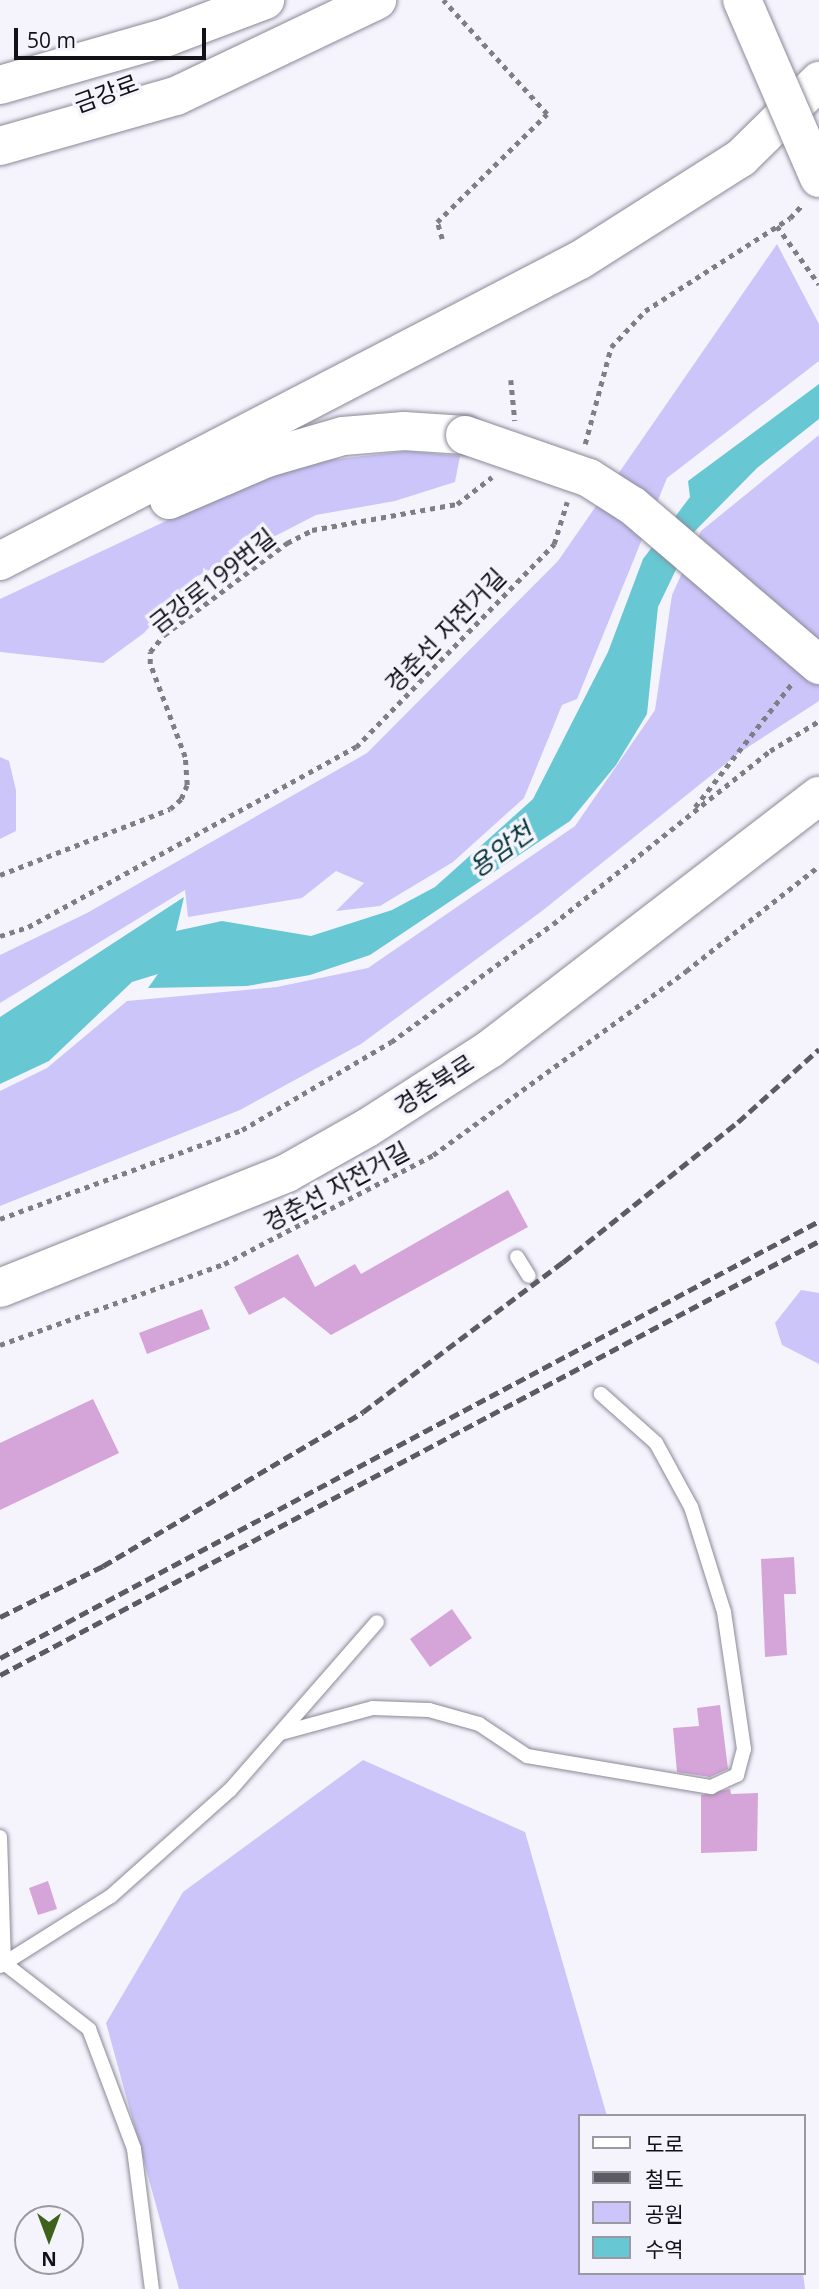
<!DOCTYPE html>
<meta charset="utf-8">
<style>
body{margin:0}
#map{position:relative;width:819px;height:2289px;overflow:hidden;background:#f5f4fd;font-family:"Open Sans","Noto Sans KR",sans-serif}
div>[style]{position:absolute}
.green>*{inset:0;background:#ccc5fa}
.water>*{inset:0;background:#67c7d2}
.building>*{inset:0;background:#d5a4d9}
.path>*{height:4.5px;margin-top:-2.25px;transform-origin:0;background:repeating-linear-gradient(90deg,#7e7e85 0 5px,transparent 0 10px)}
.roads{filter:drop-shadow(0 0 2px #8b8997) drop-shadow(0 0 2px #8b8997)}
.lane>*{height:14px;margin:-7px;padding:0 7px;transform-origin:7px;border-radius:7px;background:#fff}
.secondary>*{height:38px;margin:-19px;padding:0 19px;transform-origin:19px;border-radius:19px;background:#fff}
.highway>*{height:38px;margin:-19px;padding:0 19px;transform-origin:19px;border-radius:19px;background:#fff}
.rail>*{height:5px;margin-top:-2.5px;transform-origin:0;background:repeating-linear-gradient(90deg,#5c5b62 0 10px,transparent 0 15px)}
.bridges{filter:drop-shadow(0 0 2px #8b8997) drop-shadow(0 0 2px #8b8997)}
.highway-bridge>*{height:38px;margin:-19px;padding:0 19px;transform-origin:19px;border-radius:19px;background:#fff}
span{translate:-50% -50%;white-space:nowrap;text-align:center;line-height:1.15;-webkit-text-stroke:7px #f5f4fd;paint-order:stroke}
.street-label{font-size:24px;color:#111116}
.water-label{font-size:26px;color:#013237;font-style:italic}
.legend{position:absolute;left:578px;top:2114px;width:228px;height:161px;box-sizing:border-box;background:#f5f4fd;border:2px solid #9a99a1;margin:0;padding:9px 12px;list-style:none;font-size:21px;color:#111116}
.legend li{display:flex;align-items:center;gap:14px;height:35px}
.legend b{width:35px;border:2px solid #9a99a1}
.north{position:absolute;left:14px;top:2205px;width:70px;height:70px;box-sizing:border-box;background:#f5f4fd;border:2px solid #9a99a1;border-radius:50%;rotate:180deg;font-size:19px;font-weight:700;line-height:28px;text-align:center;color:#111116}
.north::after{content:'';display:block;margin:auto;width:24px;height:32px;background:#3e621b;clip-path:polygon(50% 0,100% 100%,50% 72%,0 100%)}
.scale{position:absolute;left:14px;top:28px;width:192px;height:32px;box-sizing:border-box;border:4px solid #111116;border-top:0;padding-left:9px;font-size:21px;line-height:24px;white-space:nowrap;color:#111116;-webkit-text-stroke:5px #f5f4fd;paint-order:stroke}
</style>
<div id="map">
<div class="green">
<i style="clip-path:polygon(777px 244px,819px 324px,819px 361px,667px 478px,577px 699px,562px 705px,524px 798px,453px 862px,380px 906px,336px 911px,364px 883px,336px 871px,302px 898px,188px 917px,185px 890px,0 1003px,0 955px,87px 913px,367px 753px,558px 561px)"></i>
<i style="clip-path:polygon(819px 435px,819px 701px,739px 753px,542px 911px,361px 1044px,240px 1110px,0 1206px,0 1091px,47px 1068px,127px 1001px,277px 987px,368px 968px,575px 826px,655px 710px,672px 595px,701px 531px)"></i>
<i style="clip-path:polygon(407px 451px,460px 456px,455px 482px,395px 501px,316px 515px,194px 578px,144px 633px,103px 663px,0 652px,0 599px,285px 465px)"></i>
<i style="clip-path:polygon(0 757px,9px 761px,16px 790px,16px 831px,0 839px)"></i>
<i style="clip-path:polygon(801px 1290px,819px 1293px,819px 1364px,782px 1345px,775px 1323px)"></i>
<i style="clip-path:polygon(363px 1760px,525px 1832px,607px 2116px,579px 2116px,579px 2273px,803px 2273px,805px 2289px,179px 2289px,106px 2023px,183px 1892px)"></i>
</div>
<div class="water">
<i style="clip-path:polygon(819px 384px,819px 419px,757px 468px,694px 532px,658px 607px,647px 714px,616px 765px,570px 821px,370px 955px,310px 975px,247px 986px,148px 988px,158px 974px,132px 982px,49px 1061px,0 1084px,0 1017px,184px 897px,176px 931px,222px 921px,311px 936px,392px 910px,435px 887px,533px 799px,608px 652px,643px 559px,690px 497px,688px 481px)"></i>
</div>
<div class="building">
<i style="clip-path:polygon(508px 1190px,528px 1227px,331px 1335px,284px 1297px,249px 1315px,234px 1287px,298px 1254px,315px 1287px,355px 1264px,361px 1274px)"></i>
<i style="clip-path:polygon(202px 1309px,210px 1329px,147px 1354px,139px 1333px)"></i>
<i style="clip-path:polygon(93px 1399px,119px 1453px,0 1510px,0 1443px)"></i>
<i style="clip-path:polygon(794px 1557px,796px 1594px,784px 1594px,787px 1655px,765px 1657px,761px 1559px)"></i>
<i style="clip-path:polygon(452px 1609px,472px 1638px,430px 1667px,410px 1639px)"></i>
<i style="clip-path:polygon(720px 1705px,728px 1769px,710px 1777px,677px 1772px,673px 1728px,699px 1726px,697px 1708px)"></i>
<i style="clip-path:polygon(730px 1789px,731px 1794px,758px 1793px,757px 1851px,701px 1853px,701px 1795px)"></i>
<i style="clip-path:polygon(48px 1881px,57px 1909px,38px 1915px,29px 1888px)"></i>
</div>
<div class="path">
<i style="left:777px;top:226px;width:72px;rotate:54.1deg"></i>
<i style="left:442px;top:239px;width:18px;rotate:-106deg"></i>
<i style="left:437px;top:222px;width:154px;rotate:-44.5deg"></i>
<i style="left:547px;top:114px;width:154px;rotate:-132.4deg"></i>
<i style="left:511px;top:380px;width:41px;rotate:84.4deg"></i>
<i style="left:585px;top:444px;width:100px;rotate:-75deg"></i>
<i style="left:611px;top:347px;width:50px;rotate:-46.6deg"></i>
<i style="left:645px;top:311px;width:172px;rotate:-32.7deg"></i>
<i style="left:790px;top:218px;width:19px;rotate:-47deg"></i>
<i style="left:695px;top:807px;width:159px;rotate:-51.9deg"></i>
<i style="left:0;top:875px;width:182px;rotate:-21.2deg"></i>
<i style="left:170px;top:809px;width:15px;rotate:-42deg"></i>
<i style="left:181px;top:799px;width:15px;rotate:-67deg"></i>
<i style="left:187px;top:785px;width:28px;rotate:-94deg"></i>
<i style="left:185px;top:757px;width:99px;rotate:-110.6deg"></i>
<i style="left:150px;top:664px;width:12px;rotate:-90deg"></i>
<i style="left:150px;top:652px;width:22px;rotate:-51deg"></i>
<i style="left:164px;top:635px;width:154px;rotate:-36.8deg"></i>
<i style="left:287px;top:543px;width:28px;rotate:-27deg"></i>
<i style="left:312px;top:530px;width:147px;rotate:-10.2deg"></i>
<i style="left:457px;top:504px;width:44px;rotate:-37.6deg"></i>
<i style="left:0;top:936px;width:29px;rotate:-18deg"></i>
<i style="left:28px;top:927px;width:374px;rotate:-28.8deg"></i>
<i style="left:356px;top:747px;width:284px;rotate:-45.7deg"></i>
<i style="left:554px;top:544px;width:44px;rotate:-72.8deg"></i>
<i style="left:0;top:1219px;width:258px;rotate:-20.2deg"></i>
<i style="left:242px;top:1130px;width:173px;rotate:-30.6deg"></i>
<i style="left:391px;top:1042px;width:200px;rotate:-36.1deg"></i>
<i style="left:553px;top:924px;width:278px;rotate:-38.6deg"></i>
<i style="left:770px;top:751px;width:57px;rotate:-31.5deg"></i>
<i style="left:0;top:1345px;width:238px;rotate:-19.9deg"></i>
<i style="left:224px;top:1264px;width:236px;rotate:-27.5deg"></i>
<i style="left:433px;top:1155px;width:313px;rotate:-36deg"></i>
<i style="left:686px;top:971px;width:169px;rotate:-38.3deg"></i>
</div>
<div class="roads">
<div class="lane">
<i style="left:517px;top:1257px;width:22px;rotate:58deg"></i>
<i style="left:281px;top:1733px;width:95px;rotate:-15.2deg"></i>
<i style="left:373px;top:1708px;width:56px;rotate:2deg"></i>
<i style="left:429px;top:1710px;width:52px;rotate:15.6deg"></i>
<i style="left:479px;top:1724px;width:58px;rotate:33.7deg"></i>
<i style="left:527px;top:1756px;width:187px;rotate:9.6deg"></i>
<i style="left:711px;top:1787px;width:29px;rotate:-25deg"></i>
<i style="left:737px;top:1775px;width:27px;rotate:-75deg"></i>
<i style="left:744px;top:1749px;width:138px;rotate:-98.3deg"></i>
<i style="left:724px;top:1612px;width:110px;rotate:-107.4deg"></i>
<i style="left:691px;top:1507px;width:73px;rotate:-118.7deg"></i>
<i style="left:656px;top:1443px;width:74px;rotate:-138.3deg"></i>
<i style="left:0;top:1837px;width:126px;rotate:88.2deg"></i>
<i style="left:4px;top:1963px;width:108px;rotate:37.8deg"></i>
<i style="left:89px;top:2029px;width:128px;rotate:69.4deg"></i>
<i style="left:134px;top:2149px;width:141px;rotate:82.7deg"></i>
<i style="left:0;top:1966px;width:131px;rotate:-32.2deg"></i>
<i style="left:111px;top:1896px;width:159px;rotate:-41.7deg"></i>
<i style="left:230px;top:1790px;width:223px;rotate:-48.8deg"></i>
</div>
<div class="secondary">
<i style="left:0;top:1288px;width:309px;rotate:-21.8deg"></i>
<i style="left:287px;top:1173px;width:92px;rotate:-29.4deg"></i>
<i style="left:367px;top:1128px;width:146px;rotate:-32.7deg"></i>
<i style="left:490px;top:1049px;width:415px;rotate:-37.6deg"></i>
</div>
<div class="highway">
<i style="left:0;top:85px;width:174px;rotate:-16deg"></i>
<i style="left:167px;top:37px;width:105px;rotate:-20.7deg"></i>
<i style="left:0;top:146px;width:183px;rotate:-15.9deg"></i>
<i style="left:176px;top:96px;width:223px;rotate:-25.5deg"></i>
<i style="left:169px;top:500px;width:107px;rotate:-23.2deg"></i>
<i style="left:267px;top:458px;width:79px;rotate:-16.1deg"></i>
<i style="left:343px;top:436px;width:61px;rotate:-4.7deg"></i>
<i style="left:404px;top:431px;width:61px;rotate:3.8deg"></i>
<i style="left:0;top:561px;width:653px;rotate:-27.43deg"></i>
<i style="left:580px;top:260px;width:191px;rotate:-32.4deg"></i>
<i style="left:741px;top:158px;width:110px;rotate:-44.6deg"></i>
</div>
</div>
<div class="rail">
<i style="left:0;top:1617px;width:115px;rotate:-26.3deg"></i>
<i style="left:103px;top:1566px;width:302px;rotate:-30.6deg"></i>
<i style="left:363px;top:1412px;width:250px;rotate:-36.9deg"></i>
<i style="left:563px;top:1262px;width:224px;rotate:-38.7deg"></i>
<i style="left:738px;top:1122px;width:109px;rotate:-42deg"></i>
<i style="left:0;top:1658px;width:928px;rotate:-28.08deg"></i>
<i style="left:0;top:1675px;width:927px;rotate:-27.92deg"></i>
</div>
<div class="bridges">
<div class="highway-bridge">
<i style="left:742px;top:0;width:194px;rotate:66.6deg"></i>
<i style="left:465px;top:435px;width:131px;rotate:19.1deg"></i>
<i style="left:589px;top:478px;width:52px;rotate:32.5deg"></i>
<i style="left:633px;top:506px;width:245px;rotate:40.5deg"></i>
</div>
</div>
<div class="street-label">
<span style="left:106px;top:93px;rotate:-20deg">금강로</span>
<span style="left:212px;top:580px;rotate:-38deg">금강로199번길</span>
<span style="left:445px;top:630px;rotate:-46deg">경춘선 자전거길</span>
<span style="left:434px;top:1084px;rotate:-33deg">경춘북로</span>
<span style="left:336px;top:1186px;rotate:-28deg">경춘선 자전거길</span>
</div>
<div class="water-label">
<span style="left:501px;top:850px;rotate:-36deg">용암천</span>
</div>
<ul class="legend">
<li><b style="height:9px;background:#fff"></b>도로</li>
<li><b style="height:9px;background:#5c5b62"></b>철도</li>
<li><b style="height:19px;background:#ccc5fa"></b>공원</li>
<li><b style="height:19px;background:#67c7d2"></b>수역</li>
</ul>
<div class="north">N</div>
<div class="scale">50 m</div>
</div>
